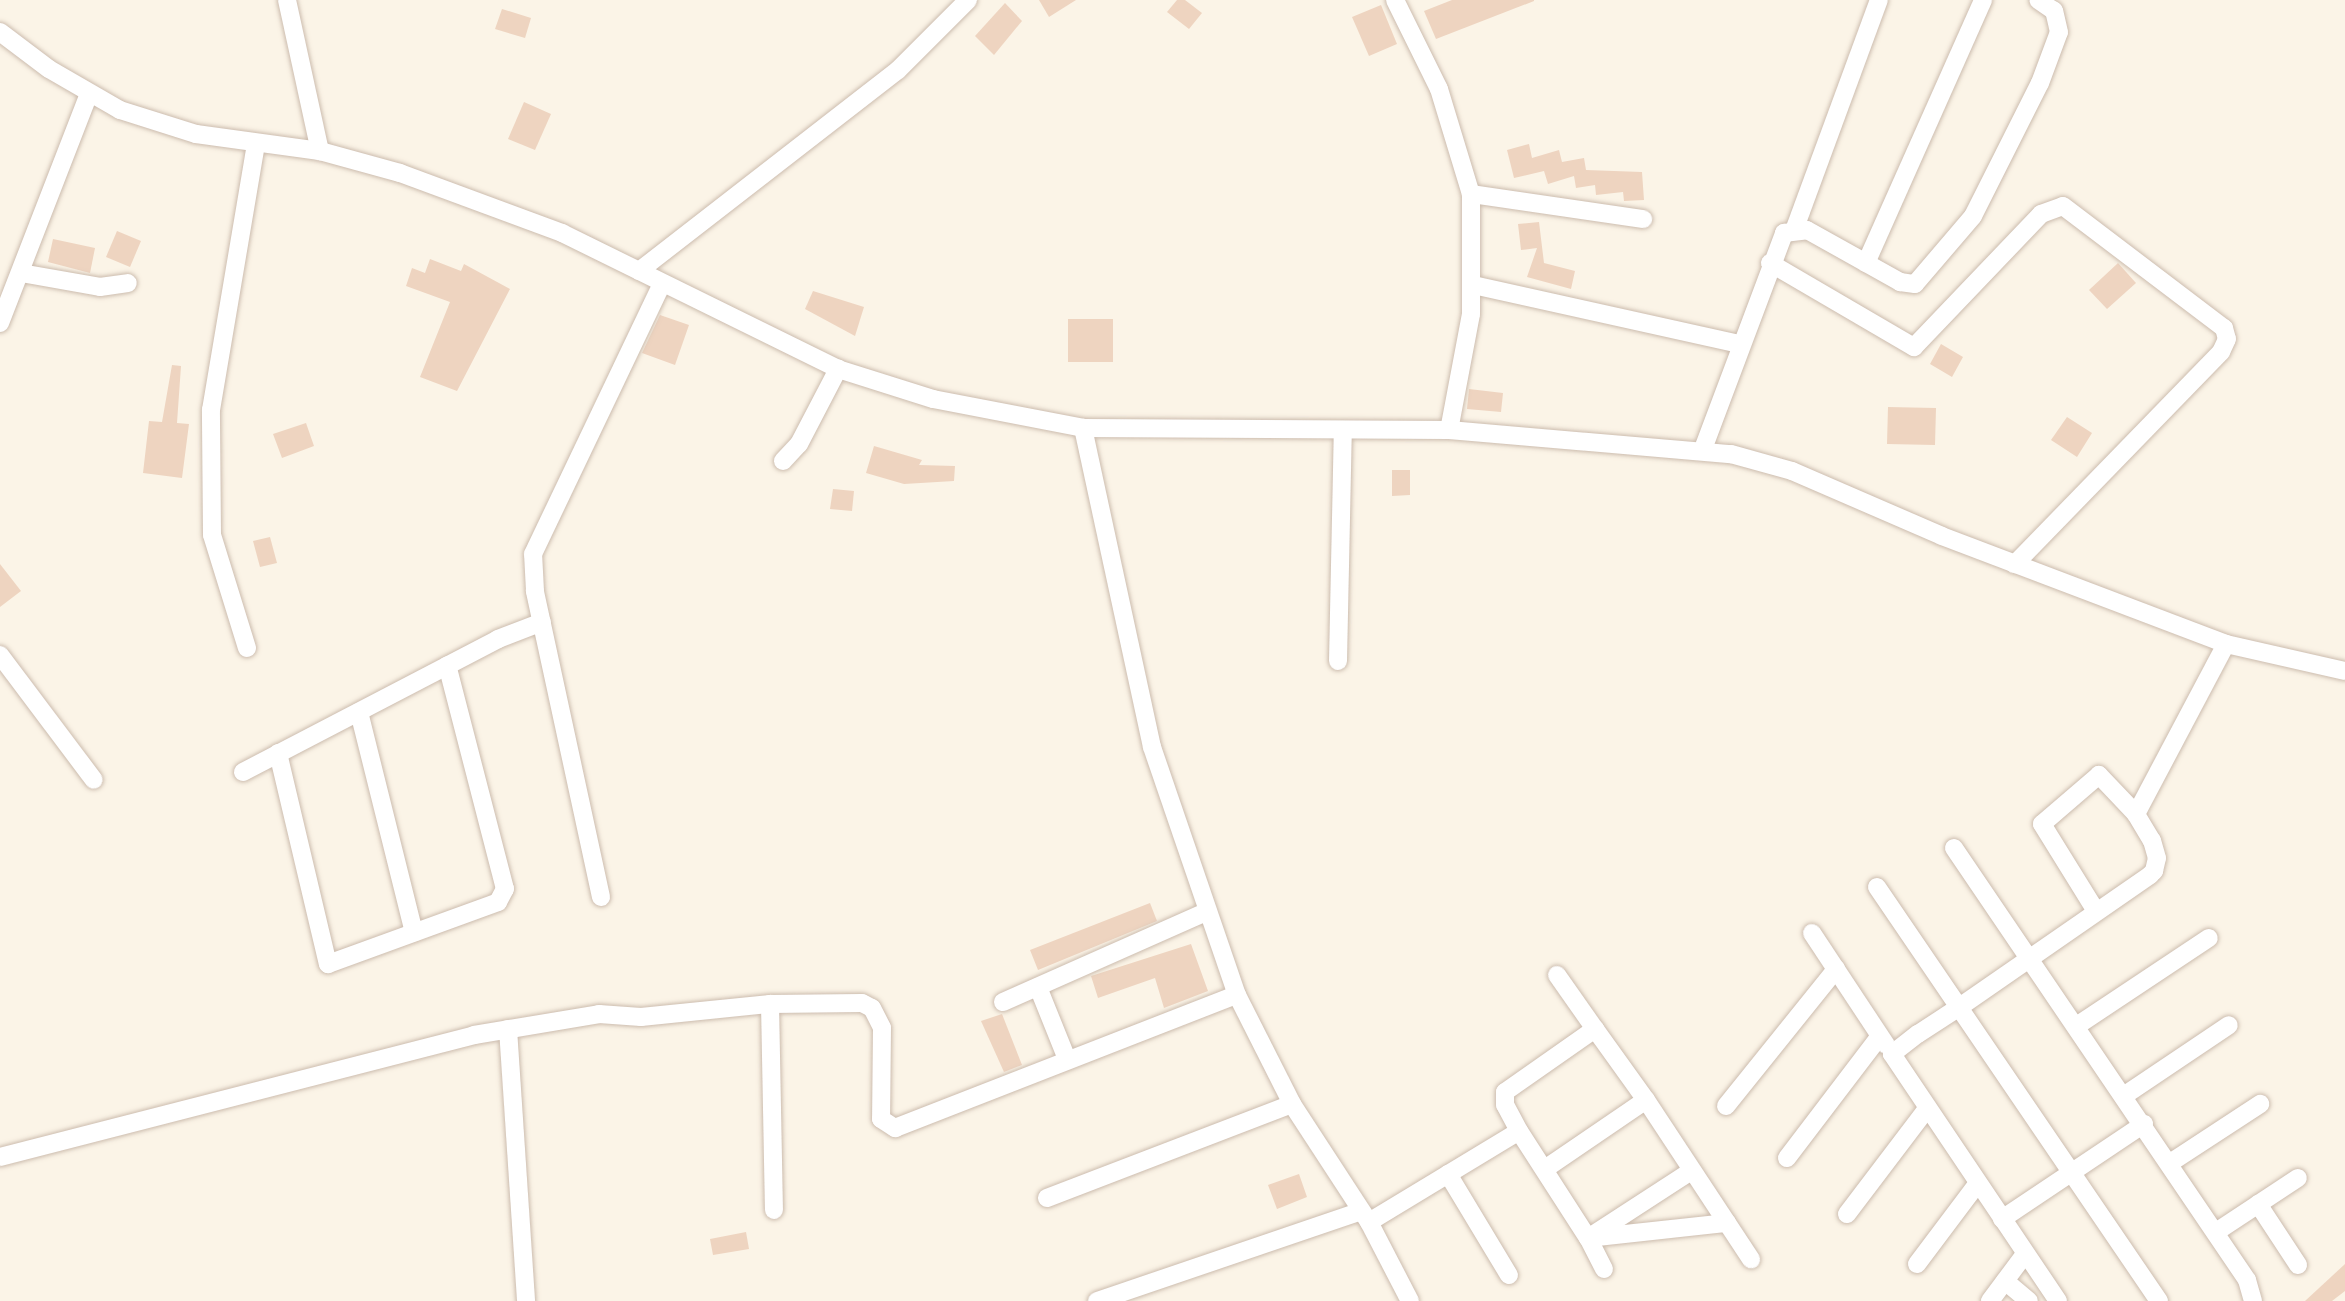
<!DOCTYPE html>
<style>
body{margin:0}
#map{position:relative;width:2345px;height:1301px;overflow:hidden;background:#fbf4e7;font-family:Ubuntu,sans-serif}
div>[style]{position:absolute}
.building>*{inset:0;background:#eed4c0}
.roads{filter:drop-shadow(0 0 2px #ccbcae) drop-shadow(0 0 2px #ccbcae)}
.minor>*{height:18px;margin:-9px;padding:0 9px;transform-origin:9px;border-radius:9px;background:#fff}
span{translate:-50% -50%;white-space:nowrap;text-align:center;line-height:1.15;-webkit-text-stroke:7px #fef8ed;paint-order:stroke}
</style>
<div id="map">
<div class="building">
<i style="clip-path:polygon(1039px 0,1076px 0,1049px 17px)"></i>
<i style="clip-path:polygon(1177px 0,1185px 0,1202px 13px,1189px 29px,1167px 12px)"></i>
<i style="clip-path:polygon(1452px 0,1534px 0,1534px 1px,1436px 39px,1424px 11px)"></i>
<i style="clip-path:polygon(1005px 3px,1022px 21px,994px 55px,975px 36px)"></i>
<i style="clip-path:polygon(1381px 5px,1397px 44px,1369px 56px,1352px 17px)"></i>
<i style="clip-path:polygon(502px 9px,531px 18px,525px 38px,495px 29px)"></i>
<i style="clip-path:polygon(524px 102px,551px 114px,535px 150px,508px 139px)"></i>
<i style="clip-path:polygon(1529px 144px,1532px 158px,1559px 150px,1562px 162px,1584px 158px,1586px 170px,1642px 172px,1644px 200px,1624px 201px,1623px 192px,1596px 195px,1595px 185px,1576px 188px,1574px 176px,1548px 184px,1544px 171px,1514px 178px,1507px 150px)"></i>
<i style="clip-path:polygon(1539px 222px,1544px 263px,1575px 271px,1571px 289px,1527px 277px,1537px 248px,1521px 250px,1518px 224px)"></i>
<i style="clip-path:polygon(117px 231px,141px 241px,130px 267px,106px 257px)"></i>
<i style="clip-path:polygon(53px 239px,95px 248px,90px 273px,48px 262px)"></i>
<i style="clip-path:polygon(430px 259px,461px 271px,464px 264px,510px 289px,457px 391px,420px 377px,450px 302px,406px 286px,412px 268px,425px 273px)"></i>
<i style="clip-path:polygon(2118px 263px,2136px 283px,2107px 309px,2089px 290px)"></i>
<i style="clip-path:polygon(813px 291px,864px 307px,855px 336px,805px 309px)"></i>
<i style="clip-path:polygon(660px 315px,689px 325px,675px 365px,642px 353px)"></i>
<i style="clip-path:polygon(1068px 319px,1113px 319px,1113px 362px,1068px 362px)"></i>
<i style="clip-path:polygon(1941px 344px,1963px 357px,1952px 377px,1930px 364px)"></i>
<i style="clip-path:polygon(172px 365px,181px 366px,177px 423px,189px 424px,182px 478px,143px 473px,149px 421px,162px 422px)"></i>
<i style="clip-path:polygon(1469px 389px,1503px 393px,1501px 412px,1467px 409px)"></i>
<i style="clip-path:polygon(1888px 407px,1936px 408px,1935px 445px,1887px 444px)"></i>
<i style="clip-path:polygon(2067px 417px,2092px 433px,2077px 457px,2051px 440px)"></i>
<i style="clip-path:polygon(306px 423px,314px 446px,282px 458px,273px 434px)"></i>
<i style="clip-path:polygon(874px 446px,922px 460px,919px 465px,955px 466px,954px 481px,904px 484px,866px 473px)"></i>
<i style="clip-path:polygon(1392px 470px,1410px 470px,1410px 495px,1392px 496px)"></i>
<i style="clip-path:polygon(833px 489px,854px 491px,852px 511px,830px 509px)"></i>
<i style="clip-path:polygon(270px 537px,277px 563px,260px 567px,253px 541px)"></i>
<i style="clip-path:polygon(0 564px,21px 591px,0 607px)"></i>
<i style="clip-path:polygon(1150px 903px,1157px 921px,1038px 970px,1030px 950px)"></i>
<i style="clip-path:polygon(1191px 944px,1208px 991px,1164px 1008px,1155px 978px,1098px 998px,1091px 976px)"></i>
<i style="clip-path:polygon(1002px 1014px,1022px 1065px,1004px 1072px,981px 1021px)"></i>
<i style="clip-path:polygon(1299px 1174px,1307px 1197px,1277px 1209px,1268px 1185px)"></i>
<i style="clip-path:polygon(746px 1232px,749px 1249px,713px 1255px,710px 1239px)"></i>
<i style="clip-path:polygon(2345px 1264px,2345px 1291px,2332px 1301px,2305px 1301px)"></i>
</div>
<div class="roads">
<div class="minor">
<i style="left:287px;top:0;width:155px;rotate:77.7deg"></i>
<i style="left:1395px;top:0;width:99px;rotate:63.7deg"></i>
<i style="left:1439px;top:89px;width:110px;rotate:73.1deg"></i>
<i style="left:1471px;top:194px;width:120px;rotate:90deg"></i>
<i style="left:1471px;top:314px;width:118px;rotate:100.7deg"></i>
<i style="left:0;top:32px;width:61px;rotate:37.1deg"></i>
<i style="left:49px;top:69px;width:82px;rotate:30deg"></i>
<i style="left:120px;top:110px;width:80px;rotate:17.5deg"></i>
<i style="left:196px;top:134px;width:125px;rotate:7.8deg"></i>
<i style="left:320px;top:151px;width:83px;rotate:15.4deg"></i>
<i style="left:400px;top:173px;width:173px;rotate:20.3deg"></i>
<i style="left:562px;top:233px;width:308px;rotate:26.2deg"></i>
<i style="left:838px;top:369px;width:100px;rotate:17.5deg"></i>
<i style="left:933px;top:399px;width:153px;rotate:10.9deg"></i>
<i style="left:1083px;top:428px;width:366px;rotate:0.3deg"></i>
<i style="left:1449px;top:430px;width:283px;rotate:4.9deg"></i>
<i style="left:1731px;top:454px;width:63px;rotate:15.6deg"></i>
<i style="left:1792px;top:471px;width:163px;rotate:23.4deg"></i>
<i style="left:1942px;top:536px;width:304px;rotate:20.8deg"></i>
<i style="left:2226px;top:644px;width:122px;rotate:12.8deg"></i>
<i style="left:1471px;top:194px;width:174px;rotate:8.3deg"></i>
<i style="left:1795px;top:228px;width:243px;rotate:-69.8deg"></i>
<i style="left:1770px;top:263px;width:167px;rotate:30.3deg"></i>
<i style="left:1914px;top:347px;width:184px;rotate:-46.3deg"></i>
<i style="left:2041px;top:214px;width:23px;rotate:-20deg"></i>
<i style="left:2063px;top:206px;width:202px;rotate:37.2deg"></i>
<i style="left:2224px;top:328px;width:11px;rotate:75deg"></i>
<i style="left:2227px;top:339px;width:14px;rotate:115deg"></i>
<i style="left:2221px;top:352px;width:296px;rotate:134.2deg"></i>
<i style="left:1866px;top:263px;width:288px;rotate:-66deg"></i>
<i style="left:639px;top:271px;width:328px;rotate:-37.8deg"></i>
<i style="left:898px;top:70px;width:99px;rotate:-45deg"></i>
<i style="left:21px;top:273px;width:80px;rotate:10deg"></i>
<i style="left:100px;top:287px;width:28px;rotate:-8deg"></i>
<i style="left:1473px;top:285px;width:273px;rotate:12.5deg"></i>
<i style="left:0;top:323px;width:246px;rotate:-68.8deg"></i>
<i style="left:1083px;top:428px;width:326px;rotate:77.8deg"></i>
<i style="left:1152px;top:747px;width:262px;rotate:71.1deg"></i>
<i style="left:1237px;top:995px;width:122px;rotate:63.2deg"></i>
<i style="left:1292px;top:1104px;width:141px;rotate:56.9deg"></i>
<i style="left:1369px;top:1222px;width:89px;rotate:62.6deg"></i>
<i style="left:1703px;top:449px;width:231px;rotate:-69.4deg"></i>
<i style="left:1784px;top:233px;width:23px;rotate:-7deg"></i>
<i style="left:1807px;top:230px;width:107px;rotate:29.2deg"></i>
<i style="left:1900px;top:282px;width:15px;rotate:8deg"></i>
<i style="left:1915px;top:284px;width:89px;rotate:-49.5deg"></i>
<i style="left:1973px;top:216px;width:149px;rotate:-63.3deg"></i>
<i style="left:2040px;top:83px;width:54px;rotate:-69.6deg"></i>
<i style="left:2059px;top:32px;width:22px;rotate:-103deg"></i>
<i style="left:2054px;top:11px;width:19px;rotate:-145deg"></i>
<i style="left:783px;top:461px;width:23px;rotate:-47deg"></i>
<i style="left:799px;top:444px;width:85px;rotate:-62.5deg"></i>
<i style="left:247px;top:648px;width:118px;rotate:-107.2deg"></i>
<i style="left:212px;top:535px;width:125px;rotate:-90.5deg"></i>
<i style="left:211px;top:410px;width:269px;rotate:-80.4deg"></i>
<i style="left:0;top:655px;width:156px;rotate:53.1deg"></i>
<i style="left:1338px;top:661px;width:231px;rotate:-88.8deg"></i>
<i style="left:359px;top:712px;width:227px;rotate:76deg"></i>
<i style="left:278px;top:753px;width:217px;rotate:76.7deg"></i>
<i style="left:328px;top:964px;width:181px;rotate:-20deg"></i>
<i style="left:498px;top:902px;width:15px;rotate:-62deg"></i>
<i style="left:505px;top:889px;width:231px;rotate:-104.5deg"></i>
<i style="left:243px;top:772px;width:288px;rotate:-27.5deg"></i>
<i style="left:498px;top:639px;width:47px;rotate:-21.1deg"></i>
<i style="left:2136px;top:814px;width:192px;rotate:-62.1deg"></i>
<i style="left:1954px;top:848px;width:522px;rotate:55.85deg"></i>
<i style="left:2247px;top:1280px;width:22px;rotate:74deg"></i>
<i style="left:1877px;top:887px;width:501px;rotate:55.74deg"></i>
<i style="left:601px;top:897px;width:313px;rotate:-102.2deg"></i>
<i style="left:535px;top:591px;width:37px;rotate:-93deg"></i>
<i style="left:533px;top:554px;width:297px;rotate:-64.5deg"></i>
<i style="left:1812px;top:933px;width:134px;rotate:56.5deg"></i>
<i style="left:1557px;top:975px;width:66px;rotate:54.9deg"></i>
<i style="left:1038px;top:987px;width:78px;rotate:68.1deg"></i>
<i style="left:1003px;top:1002px;width:222px;rotate:-23.9deg"></i>
<i style="left:770px;top:1004px;width:206px;rotate:88.9deg"></i>
<i style="left:2078px;top:1025px;width:157px;rotate:-33.6deg"></i>
<i style="left:508px;top:1029px;width:273px;rotate:86.2deg"></i>
<i style="left:2125px;top:1095px;width:125px;rotate:-33.9deg"></i>
<i style="left:1646px;top:1100px;width:191px;rotate:56.6deg"></i>
<i style="left:1726px;top:1106px;width:176px;rotate:-51.2deg"></i>
<i style="left:1519px;top:1131px;width:30px;rotate:-118deg"></i>
<i style="left:1505px;top:1105px;width:13px;rotate:-90deg"></i>
<i style="left:1505px;top:1092px;width:110px;rotate:-35deg"></i>
<i style="left:1595px;top:1029px;width:87px;rotate:54.3deg"></i>
<i style="left:1646px;top:1100px;width:122px;rotate:145.7deg"></i>
<i style="left:0;top:1157px;width:489px;rotate:-14.4deg"></i>
<i style="left:474px;top:1035px;width:127px;rotate:-9.5deg"></i>
<i style="left:599px;top:1014px;width:42px;rotate:4.1deg"></i>
<i style="left:641px;top:1017px;width:130px;rotate:-5.8deg"></i>
<i style="left:770px;top:1004px;width:92px;rotate:-0.6deg"></i>
<i style="left:862px;top:1003px;width:11px;rotate:27deg"></i>
<i style="left:872px;top:1008px;width:22px;rotate:63deg"></i>
<i style="left:882px;top:1028px;width:91px;rotate:90.6deg"></i>
<i style="left:881px;top:1119px;width:17px;rotate:33deg"></i>
<i style="left:895px;top:1128px;width:367px;rotate:-21.3deg"></i>
<i style="left:1787px;top:1158px;width:153px;rotate:-52.7deg"></i>
<i style="left:2170px;top:1163px;width:108px;rotate:-33.2deg"></i>
<i style="left:1448px;top:1174px;width:118px;rotate:58.9deg"></i>
<i style="left:1047px;top:1198px;width:262px;rotate:-21deg"></i>
<i style="left:2258px;top:1204px;width:73px;rotate:56.7deg"></i>
<i style="left:1847px;top:1214px;width:131px;rotate:-52.8deg"></i>
<i style="left:2002px;top:1219px;width:171px;rotate:-33.8deg"></i>
<i style="left:1369px;top:1222px;width:175px;rotate:-31.2deg"></i>
<i style="left:1519px;top:1131px;width:127px;rotate:57.2deg"></i>
<i style="left:1588px;top:1238px;width:140px;rotate:-6.2deg"></i>
<i style="left:2216px;top:1232px;width:98px;rotate:-33.4deg"></i>
<i style="left:1917px;top:1264px;width:100px;rotate:-53.1deg"></i>
<i style="left:1604px;top:1269px;width:35px;rotate:-117deg"></i>
<i style="left:1588px;top:1238px;width:123px;rotate:-33deg"></i>
<i style="left:2005px;top:1281px;width:31px;rotate:40deg"></i>
<i style="left:1097px;top:1301px;width:279px;rotate:-18.8deg"></i>
<i style="left:1990px;top:1301px;width:59px;rotate:-53.3deg"></i>
<i style="left:2058px;top:1301px;width:298px;rotate:-123.9deg"></i>
<i style="left:1892px;top:1054px;width:33px;rotate:-38deg"></i>
<i style="left:1918px;top:1034px;width:51px;rotate:-33.1deg"></i>
<i style="left:1961px;top:1006px;width:230px;rotate:-34.7deg"></i>
<i style="left:2150px;top:875px;width:6px;rotate:-45deg"></i>
<i style="left:2154px;top:871px;width:13px;rotate:-77deg"></i>
<i style="left:2157px;top:858px;width:18px;rotate:-106deg"></i>
<i style="left:2152px;top:841px;width:31px;rotate:-121deg"></i>
<i style="left:2136px;top:814px;width:54px;rotate:-133.5deg"></i>
<i style="left:2099px;top:775px;width:75px;rotate:139.3deg"></i>
<i style="left:2042px;top:824px;width:102px;rotate:58.2deg"></i>
</div>
</div>
</div>
